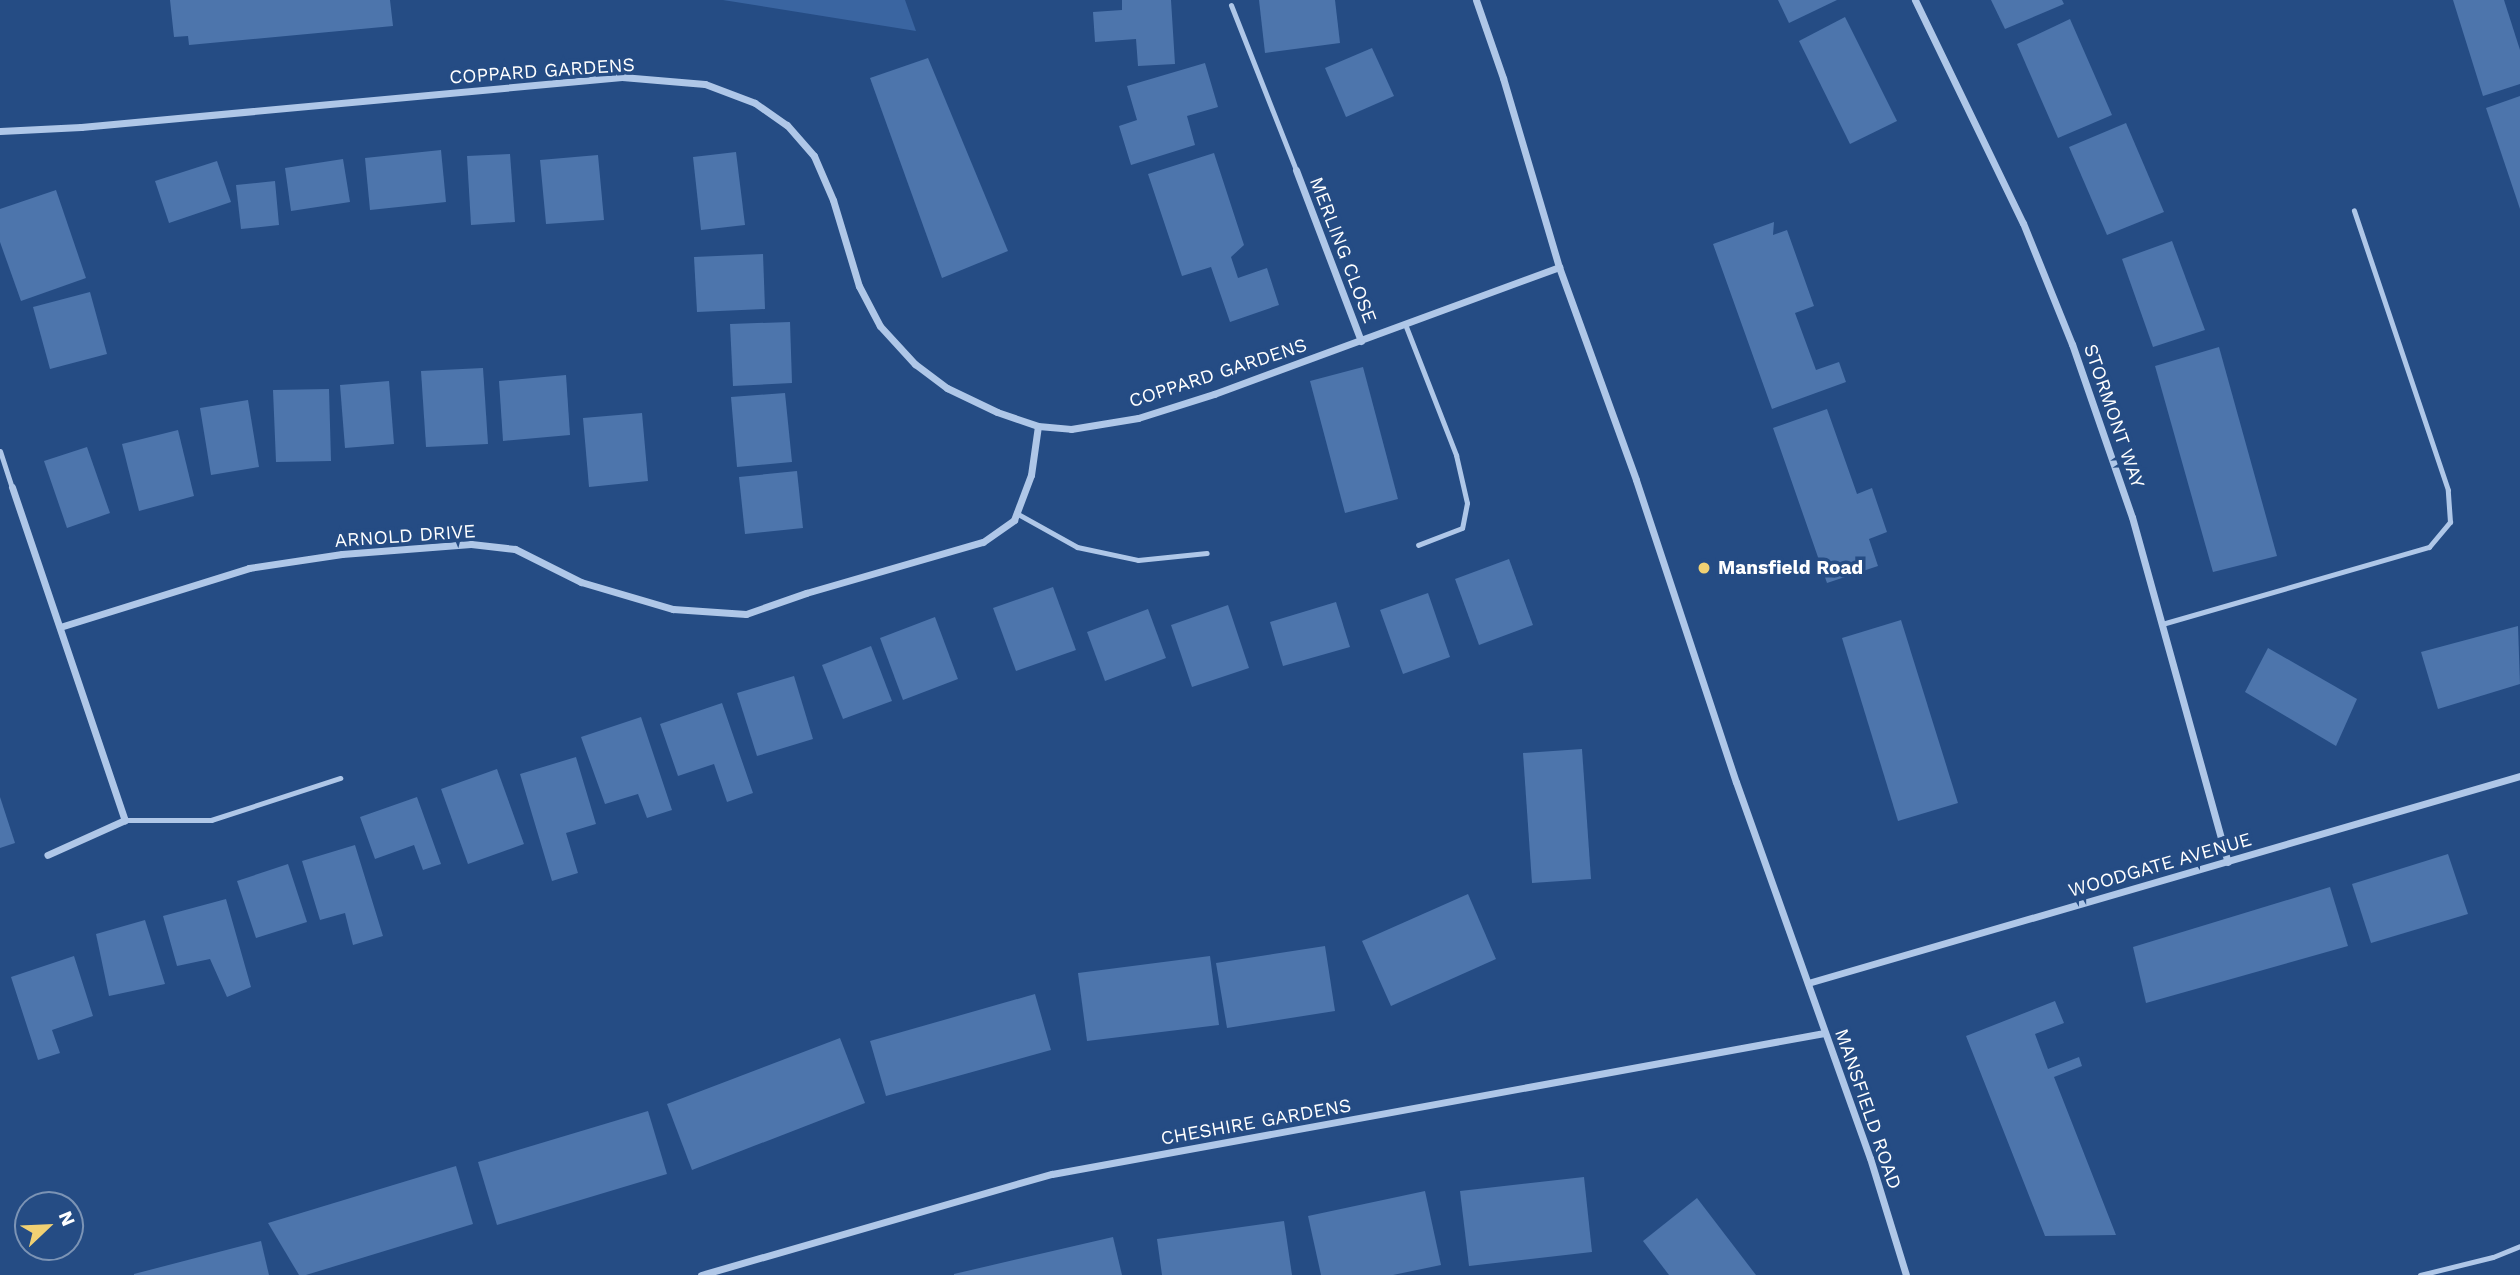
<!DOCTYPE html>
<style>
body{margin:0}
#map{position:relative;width:2520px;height:1275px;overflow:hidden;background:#254c84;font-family:"Work Sans",sans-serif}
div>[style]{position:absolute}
.green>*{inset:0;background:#3a65a1}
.building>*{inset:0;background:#4d75ac}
.service>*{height:5px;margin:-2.5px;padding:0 2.5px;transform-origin:2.5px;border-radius:2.5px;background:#afc7e8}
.minor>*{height:7px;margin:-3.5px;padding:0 3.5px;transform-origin:3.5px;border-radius:3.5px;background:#afc7e8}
.dots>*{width:19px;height:19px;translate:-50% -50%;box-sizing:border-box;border:4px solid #254c84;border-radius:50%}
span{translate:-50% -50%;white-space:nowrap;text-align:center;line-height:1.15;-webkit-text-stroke:7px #254c84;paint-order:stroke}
.street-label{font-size:19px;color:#fff}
.poi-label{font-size:19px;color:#fff;font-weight:700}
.left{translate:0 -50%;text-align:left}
.north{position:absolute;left:14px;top:1191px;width:70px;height:70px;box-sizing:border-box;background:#254c84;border:2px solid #7c94b5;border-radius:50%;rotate:67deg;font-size:19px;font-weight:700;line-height:28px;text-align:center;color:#fff}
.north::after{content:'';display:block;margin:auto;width:24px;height:32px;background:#f1d173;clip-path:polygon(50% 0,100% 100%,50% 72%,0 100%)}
</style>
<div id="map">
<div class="green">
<i style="clip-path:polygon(723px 0,905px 0,916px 31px)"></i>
</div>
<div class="building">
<i style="clip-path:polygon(170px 0,390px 0,393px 26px,189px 45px,188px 36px,174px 37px)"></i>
<i style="clip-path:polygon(1122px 0,1171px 0,1175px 64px,1138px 66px,1136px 39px,1095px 42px,1093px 12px,1122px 10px)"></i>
<i style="clip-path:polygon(1259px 0,1335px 0,1340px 43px,1265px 53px)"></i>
<i style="clip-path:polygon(1778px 0,1837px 0,1789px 23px)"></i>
<i style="clip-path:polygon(1991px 0,2062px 0,2064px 4px,2005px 29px)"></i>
<i style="clip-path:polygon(2453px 0,2504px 0,2520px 50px,2520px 84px,2483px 96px)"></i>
<i style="clip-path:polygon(1845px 17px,1897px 121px,1850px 144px,1799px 41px)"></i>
<i style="clip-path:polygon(2070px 19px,2112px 115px,2058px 138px,2017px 44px)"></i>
<i style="clip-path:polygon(1372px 48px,1394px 96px,1346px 117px,1325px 68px)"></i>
<i style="clip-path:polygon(928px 58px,1008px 251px,942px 278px,870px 78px)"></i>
<i style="clip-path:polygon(1205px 63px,1218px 107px,1187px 116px,1195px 145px,1131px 165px,1119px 126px,1137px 120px,1127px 86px)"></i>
<i style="clip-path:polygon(2520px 96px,2520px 209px,2486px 108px)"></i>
<i style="clip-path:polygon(2126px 123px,2164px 212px,2107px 235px,2069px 147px)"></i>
<i style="clip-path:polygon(441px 150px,446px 202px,370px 210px,365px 158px)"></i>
<i style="clip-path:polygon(736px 152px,745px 225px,701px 230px,693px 157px)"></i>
<i style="clip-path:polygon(1214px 153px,1244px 245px,1231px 257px,1238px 278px,1267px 268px,1279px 305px,1230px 322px,1211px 267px,1182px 276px,1148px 174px)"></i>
<i style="clip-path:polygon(510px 154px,515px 222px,471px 225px,467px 156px)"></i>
<i style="clip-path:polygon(598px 155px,604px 220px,546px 224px,540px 160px)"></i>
<i style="clip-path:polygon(343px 159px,350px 202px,291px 211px,285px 168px)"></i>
<i style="clip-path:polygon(217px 161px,231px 202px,169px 223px,155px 181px)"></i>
<i style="clip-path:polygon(275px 181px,279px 225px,241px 229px,236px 185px)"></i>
<i style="clip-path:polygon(56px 190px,86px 278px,21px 301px,0 242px,0 209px)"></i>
<i style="clip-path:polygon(1774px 222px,1773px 235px,1787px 230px,1814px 306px,1795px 313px,1816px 370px,1839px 362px,1846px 382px,1772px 409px,1713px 244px)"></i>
<i style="clip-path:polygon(2172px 241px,2205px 330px,2153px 347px,2122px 259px)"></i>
<i style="clip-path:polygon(763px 254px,765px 309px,697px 312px,694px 257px)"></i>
<i style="clip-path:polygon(90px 292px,107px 354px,50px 369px,33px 307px)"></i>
<i style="clip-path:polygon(790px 322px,792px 383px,733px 386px,730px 324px)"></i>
<i style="clip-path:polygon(2219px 347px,2277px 556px,2213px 572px,2155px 366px)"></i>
<i style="clip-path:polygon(1363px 367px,1398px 499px,1345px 513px,1310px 381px)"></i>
<i style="clip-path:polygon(483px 368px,488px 444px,426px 447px,421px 371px)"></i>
<i style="clip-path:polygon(566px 375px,570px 435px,503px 441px,499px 381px)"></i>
<i style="clip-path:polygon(389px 381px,394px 444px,345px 448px,340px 385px)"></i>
<i style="clip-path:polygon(329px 389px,331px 461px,276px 462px,273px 390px)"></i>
<i style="clip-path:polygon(785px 393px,792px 462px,737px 467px,731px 397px)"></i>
<i style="clip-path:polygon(248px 400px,259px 467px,211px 475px,200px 408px)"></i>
<i style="clip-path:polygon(1827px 409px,1857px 494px,1872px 488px,1887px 532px,1869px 539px,1878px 566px,1827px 583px,1773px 428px)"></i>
<i style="clip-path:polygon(642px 413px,648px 481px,589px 487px,583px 418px)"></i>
<i style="clip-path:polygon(178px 430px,194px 496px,139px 511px,122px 444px)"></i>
<i style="clip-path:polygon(87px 447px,110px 513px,67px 528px,44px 461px)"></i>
<i style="clip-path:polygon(797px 471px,803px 528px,745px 534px,739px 477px)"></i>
<i style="clip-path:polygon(1509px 559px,1533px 625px,1479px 645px,1455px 579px)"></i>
<i style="clip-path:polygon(1053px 587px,1076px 650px,1016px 671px,993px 608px)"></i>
<i style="clip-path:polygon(1428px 593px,1450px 657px,1403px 674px,1380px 610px)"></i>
<i style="clip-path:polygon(1336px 602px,1350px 647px,1283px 666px,1270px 622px)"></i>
<i style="clip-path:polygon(1228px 605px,1249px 668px,1192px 687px,1171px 625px)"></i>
<i style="clip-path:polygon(1148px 609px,1166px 658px,1105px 681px,1087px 632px)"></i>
<i style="clip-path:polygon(935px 617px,958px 679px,903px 700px,880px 638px)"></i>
<i style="clip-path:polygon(1901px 620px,1958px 803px,1898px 821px,1842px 638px)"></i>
<i style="clip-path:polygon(2518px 626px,2520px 684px,2438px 709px,2421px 652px)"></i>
<i style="clip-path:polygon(871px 646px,892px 701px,843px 719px,822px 665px)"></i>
<i style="clip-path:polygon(2268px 648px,2357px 699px,2336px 746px,2245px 692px)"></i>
<i style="clip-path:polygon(794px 676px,813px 739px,757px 756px,737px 693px)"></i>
<i style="clip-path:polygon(722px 703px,753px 793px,727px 802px,714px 764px,678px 776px,660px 724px)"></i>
<i style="clip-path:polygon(641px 717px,672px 810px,647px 818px,638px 794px,605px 804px,581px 737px)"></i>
<i style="clip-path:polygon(1582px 749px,1591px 879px,1532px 883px,1523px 753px)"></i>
<i style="clip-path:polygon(576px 757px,596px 824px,566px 833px,578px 873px,552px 881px,520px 774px)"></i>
<i style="clip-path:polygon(497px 769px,524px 844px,468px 864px,441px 789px)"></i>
<i style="clip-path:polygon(0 797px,15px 843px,0 848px)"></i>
<i style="clip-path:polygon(417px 797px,441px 864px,423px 870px,414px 845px,375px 859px,360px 817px)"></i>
<i style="clip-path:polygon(355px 845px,383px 936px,353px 945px,345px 913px,320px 920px,302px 861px)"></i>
<i style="clip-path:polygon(2448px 854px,2468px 914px,2371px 943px,2352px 884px)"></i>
<i style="clip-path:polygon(288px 864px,307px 922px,256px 938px,237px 881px)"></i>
<i style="clip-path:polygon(2330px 887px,2348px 946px,2146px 1003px,2133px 947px)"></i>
<i style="clip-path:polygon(1468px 894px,1496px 959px,1391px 1006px,1362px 941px)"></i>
<i style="clip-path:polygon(226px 899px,251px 987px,227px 997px,210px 959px,177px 966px,163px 916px)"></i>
<i style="clip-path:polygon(145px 920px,165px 984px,109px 996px,96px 934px)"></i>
<i style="clip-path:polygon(1325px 946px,1335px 1011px,1227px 1028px,1216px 963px)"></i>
<i style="clip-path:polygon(74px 956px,93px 1016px,52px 1030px,60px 1053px,38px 1060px,11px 977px)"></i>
<i style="clip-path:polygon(1210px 956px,1219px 1025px,1087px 1041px,1078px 973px)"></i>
<i style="clip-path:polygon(1035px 994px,1051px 1050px,886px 1096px,870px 1041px)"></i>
<i style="clip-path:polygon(2055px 1001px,2064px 1023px,2035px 1034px,2048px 1069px,2079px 1057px,2082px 1066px,2054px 1077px,2116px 1235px,2045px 1236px,1966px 1036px)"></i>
<i style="clip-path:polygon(840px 1038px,865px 1103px,692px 1170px,667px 1104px)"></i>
<i style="clip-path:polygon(648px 1111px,667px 1174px,497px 1225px,478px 1162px)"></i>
<i style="clip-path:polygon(456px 1166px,473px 1224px,306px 1275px,299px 1275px,268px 1223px)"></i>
<i style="clip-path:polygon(1584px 1177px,1592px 1252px,1469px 1266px,1460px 1191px)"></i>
<i style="clip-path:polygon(1425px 1191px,1441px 1265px,1393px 1275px,1321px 1275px,1308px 1216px)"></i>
<i style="clip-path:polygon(1697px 1198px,1756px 1275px,1669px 1275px,1643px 1241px)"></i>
<i style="clip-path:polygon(1284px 1221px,1292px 1275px,1162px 1275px,1157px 1239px)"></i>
<i style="clip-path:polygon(1113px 1237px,1122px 1275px,954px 1275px,954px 1274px)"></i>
<i style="clip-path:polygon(261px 1241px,269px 1275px,134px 1275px,134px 1274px)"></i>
</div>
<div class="service">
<i style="left:1231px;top:5px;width:177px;rotate:68.5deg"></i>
<i style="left:1405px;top:324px;width:141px;rotate:68.7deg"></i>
<i style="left:1456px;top:455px;width:49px;rotate:77.1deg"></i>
<i style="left:1467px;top:503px;width:25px;rotate:101deg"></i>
<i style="left:1462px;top:528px;width:47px;rotate:158.9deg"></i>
<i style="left:0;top:451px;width:38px;rotate:72deg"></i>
<i style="left:1016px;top:513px;width:70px;rotate:29.1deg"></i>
<i style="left:1077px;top:547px;width:62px;rotate:12deg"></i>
<i style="left:1138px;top:560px;width:69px;rotate:-5.8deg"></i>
<i style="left:2162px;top:624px;width:278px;rotate:-16.1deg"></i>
<i style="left:2429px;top:547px;width:33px;rotate:-50deg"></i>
<i style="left:2450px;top:522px;width:32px;rotate:-94deg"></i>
<i style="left:2448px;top:490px;width:295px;rotate:-108.6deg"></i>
<i style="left:125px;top:820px;width:86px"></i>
<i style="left:211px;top:820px;width:136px;rotate:-18deg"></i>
<i style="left:2420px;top:1275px;width:75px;rotate:-13.9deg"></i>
<i style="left:2493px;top:1257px;width:29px;rotate:-22deg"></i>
</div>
<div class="minor">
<i style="left:1476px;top:0;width:83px;rotate:70.9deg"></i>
<i style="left:1503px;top:78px;width:197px;rotate:73.5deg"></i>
<i style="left:1559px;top:267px;width:226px;rotate:70.1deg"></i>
<i style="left:1636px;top:480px;width:318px;rotate:71.7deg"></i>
<i style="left:1736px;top:782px;width:399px;rotate:70.4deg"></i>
<i style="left:1870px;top:1158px;width:122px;rotate:72.9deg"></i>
<i style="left:1915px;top:0;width:248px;rotate:64.2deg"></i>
<i style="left:2023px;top:223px;width:131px;rotate:68deg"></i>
<i style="left:2072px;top:344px;width:183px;rotate:70.9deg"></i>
<i style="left:2132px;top:517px;width:358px;rotate:74.5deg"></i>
<i style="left:0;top:131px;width:81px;rotate:-2.8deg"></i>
<i style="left:81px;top:127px;width:543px;rotate:-5.28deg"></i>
<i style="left:622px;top:77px;width:83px;rotate:4.8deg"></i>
<i style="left:705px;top:84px;width:53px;rotate:20.8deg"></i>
<i style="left:755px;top:103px;width:39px;rotate:35deg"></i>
<i style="left:787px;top:125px;width:41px;rotate:48.9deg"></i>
<i style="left:814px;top:156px;width:48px;rotate:66.6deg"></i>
<i style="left:833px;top:200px;width:90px;rotate:73.2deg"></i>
<i style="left:859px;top:286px;width:45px;rotate:62.3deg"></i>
<i style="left:880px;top:326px;width:52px;rotate:47.4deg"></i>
<i style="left:915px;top:364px;width:40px;rotate:37deg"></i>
<i style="left:947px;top:388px;width:55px;rotate:25.6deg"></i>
<i style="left:997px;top:412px;width:43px;rotate:18.9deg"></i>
<i style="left:1038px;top:426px;width:33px;rotate:5deg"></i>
<i style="left:1071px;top:429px;width:68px;rotate:-9.3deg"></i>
<i style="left:1138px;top:418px;width:80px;rotate:-17.5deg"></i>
<i style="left:1214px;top:394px;width:368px;rotate:-20.2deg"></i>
<i style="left:1296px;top:170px;width:183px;rotate:69.2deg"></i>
<i style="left:12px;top:487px;width:352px;rotate:71.3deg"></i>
<i style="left:125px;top:820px;width:85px;rotate:155.8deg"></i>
<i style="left:60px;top:627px;width:198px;rotate:-17.3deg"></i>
<i style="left:249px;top:568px;width:94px;rotate:-8.6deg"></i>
<i style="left:342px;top:554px;width:129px;rotate:-4.4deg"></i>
<i style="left:471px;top:544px;width:44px;rotate:6.5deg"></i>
<i style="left:515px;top:549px;width:74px;rotate:26.6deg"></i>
<i style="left:581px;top:582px;width:96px;rotate:16.4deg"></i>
<i style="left:673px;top:609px;width:73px;rotate:3.9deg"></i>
<i style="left:746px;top:614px;width:64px;rotate:-19.3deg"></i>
<i style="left:806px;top:593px;width:184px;rotate:-16.1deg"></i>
<i style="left:983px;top:542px;width:38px;rotate:-35deg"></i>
<i style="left:1014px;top:520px;width:48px;rotate:-69.3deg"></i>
<i style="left:1031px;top:475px;width:49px;rotate:-81.9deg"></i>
<i style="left:1808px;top:983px;width:741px;rotate:-16.21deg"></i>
<i style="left:701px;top:1275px;width:365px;rotate:-16.1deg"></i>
<i style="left:1052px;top:1174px;width:785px;rotate:-10.35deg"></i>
</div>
<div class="dots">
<i style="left:1704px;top:568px;background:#f1d173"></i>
</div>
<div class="street-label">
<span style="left:542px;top:71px;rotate:-4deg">COPPARD GARDENS</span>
<span style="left:1343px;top:250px;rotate:69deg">MERLING CLOSE</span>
<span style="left:1218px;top:373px;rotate:-18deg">COPPARD GARDENS</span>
<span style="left:2114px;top:416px;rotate:71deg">STORMONT WAY</span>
<span style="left:405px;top:536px;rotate:-4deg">ARNOLD DRIVE</span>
<span style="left:2160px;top:865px;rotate:-16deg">WOODGATE AVENUE</span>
<span style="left:1868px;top:1109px;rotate:71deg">MANSFIELD ROAD</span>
<span style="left:1256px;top:1122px;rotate:-10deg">CHESHIRE GARDENS</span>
</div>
<div class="poi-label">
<span class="left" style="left:1718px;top:568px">Mansfield Road</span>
</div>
<div class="north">N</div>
</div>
